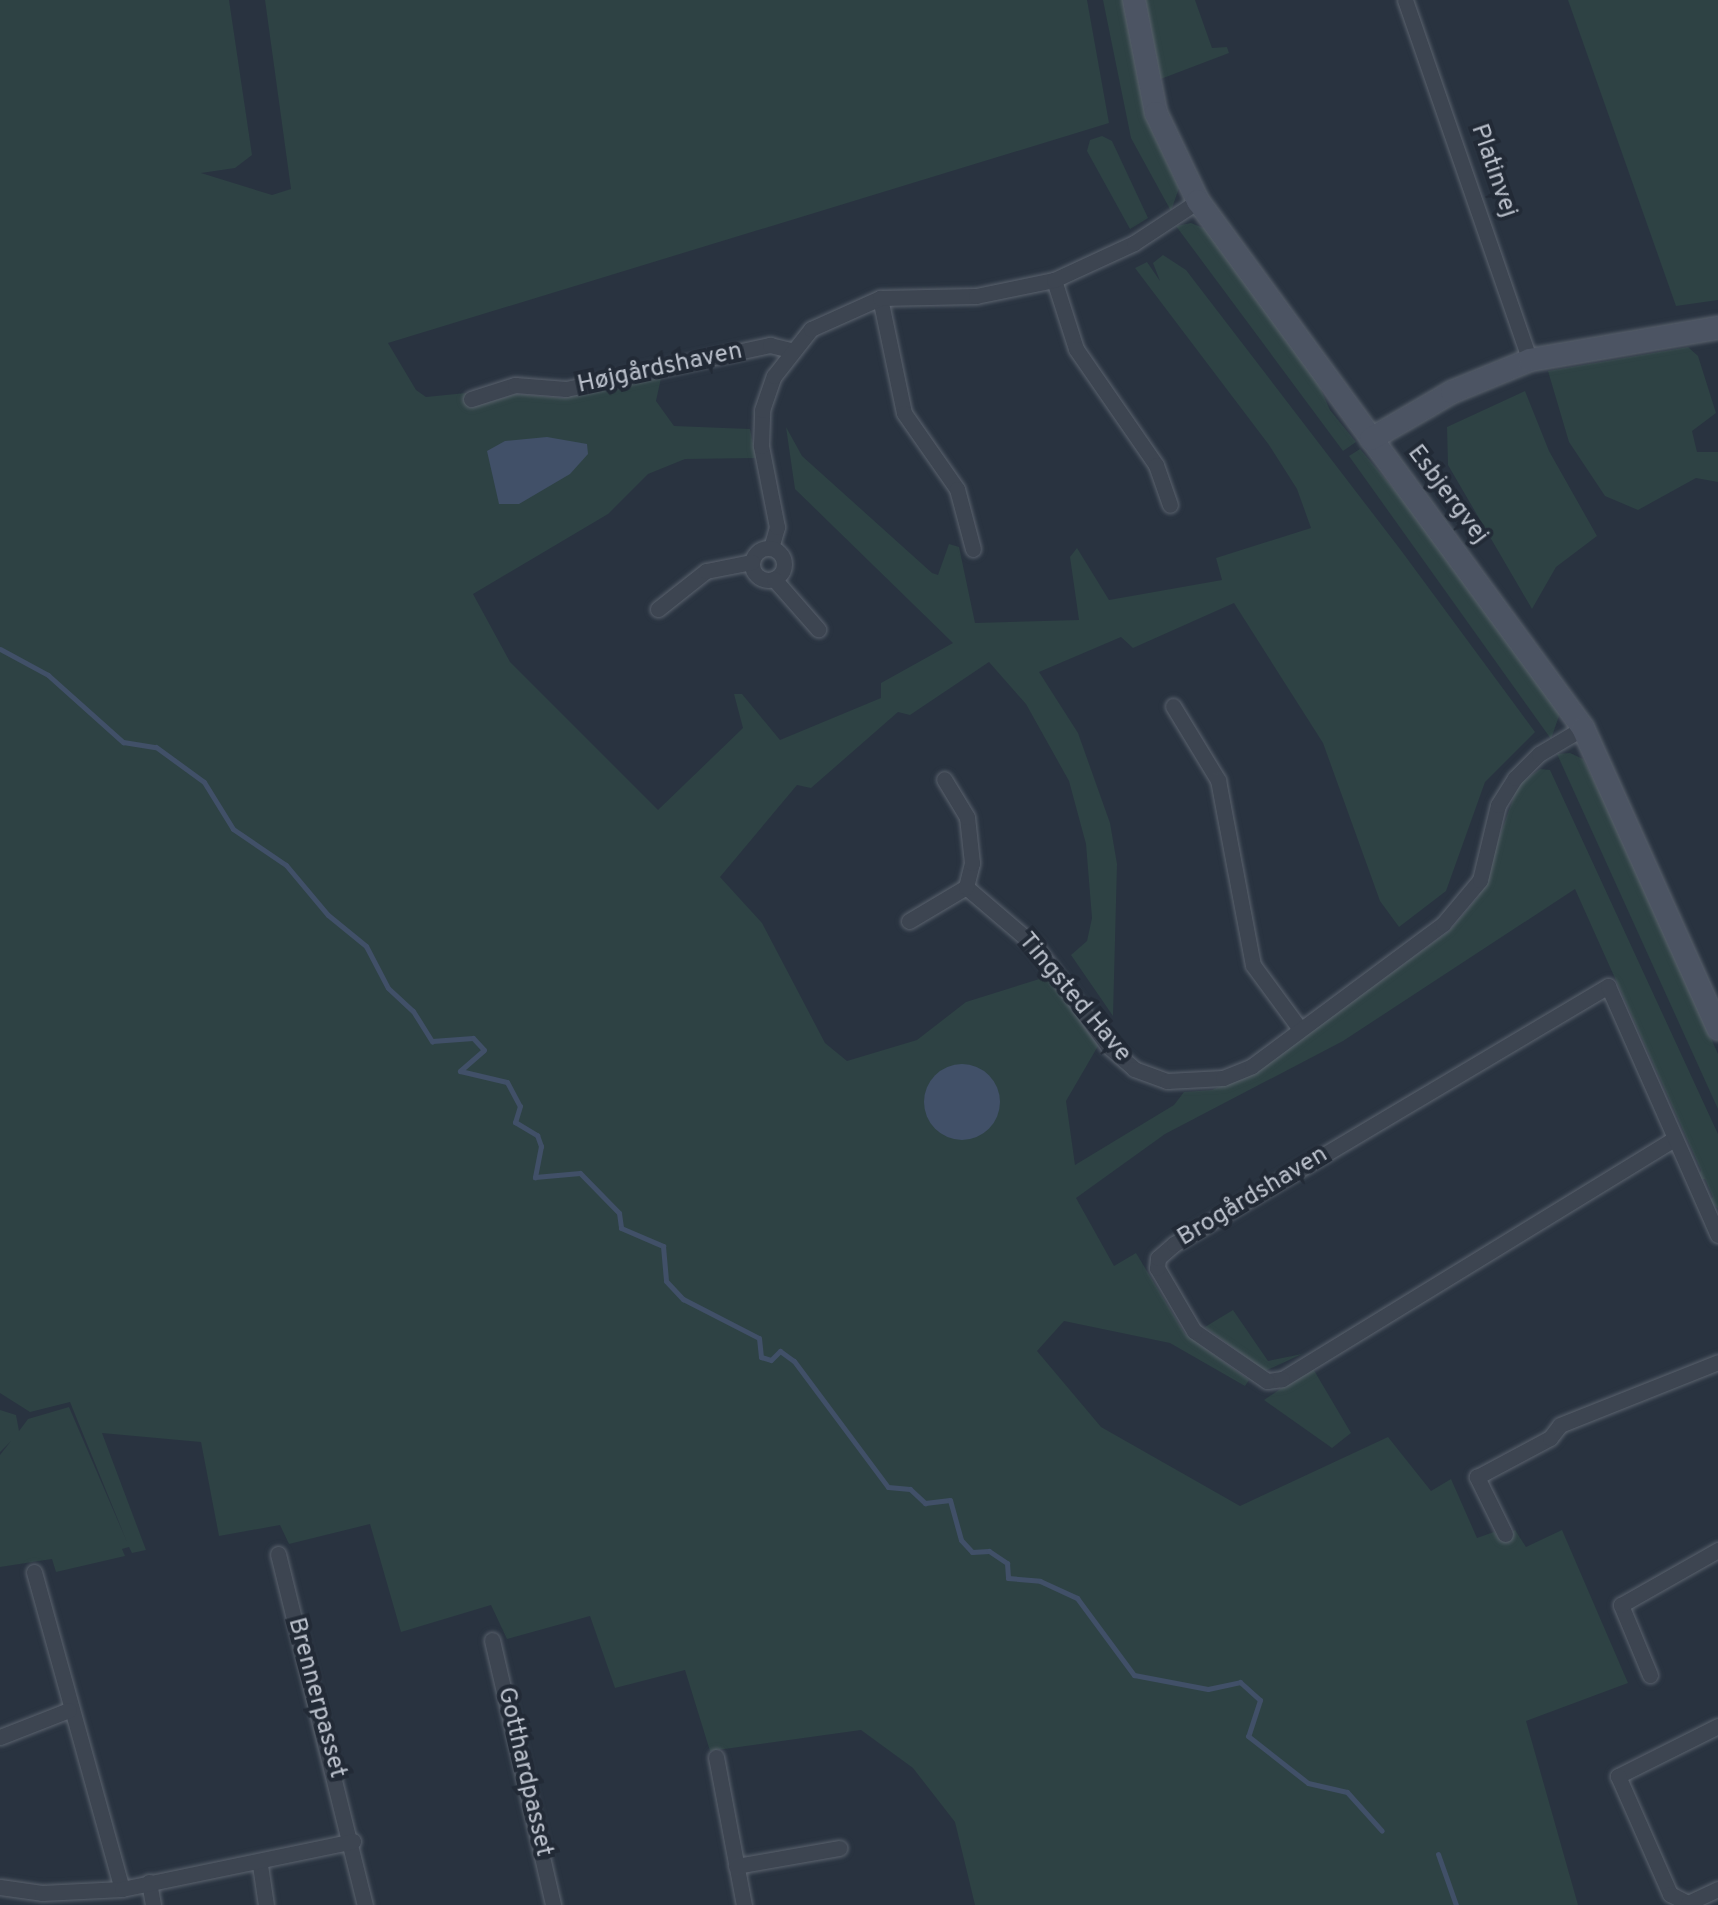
<!DOCTYPE html>
<meta charset="utf-8">
<style>
body{margin:0}
#map{position:relative;width:1718px;height:1905px;overflow:hidden;background:#293340;font-family:Overpass,sans-serif}
div>[style]{position:absolute}
.green>*{inset:0;background:#2e4244}
.water>*{inset:0;background:#415068}
.round{border-radius:50%}
.stream>*{height:5px;margin:-2.5px;padding:0 2.5px;transform-origin:2.5px;border-radius:2.5px;background:#415068}
.roads{filter:drop-shadow(0 0 2px #5b636e) drop-shadow(0 0 2px #5b636e)}
.street>*{height:15px;margin:-7.5px;padding:0 7.5px;transform-origin:7.5px;border-radius:7.5px;background:#3d4551}
.street>.ring{margin:-7.5px;padding:0;box-sizing:content-box;background:none;border:15px solid #3d4551;border-radius:50%}
.secondary>*{height:22px;margin:-11px;padding:0 11px;transform-origin:11px;border-radius:11px;background:#4c5463}
span{translate:-50% -50%;white-space:nowrap;text-align:center;line-height:1.15;-webkit-text-stroke:8px #222a36;paint-order:stroke}
.street-label{font-size:25px;color:#bac0cb}
</style>
<div id="map">
<div class="green">
<i style="clip-path:polygon(0 0,229px 0,252px 155px,235px 168px,201px 173px,272px 195px,291px 189px,265px 0,1087px 0,1109px 123px,388px 343px,416px 390px,426px 397px,466px 393px,470px 408px,516px 394px,563px 398px,661px 378px,656px 401px,674px 426px,750px 429px,756px 458px,685px 459px,648px 474px,608px 514px,473px 594px,510px 662px,658px 810px,743px 728px,734px 694px,742px 694px,780px 740px,881px 698px,881px 683px,953px 643px,795px 489px,786px 427px,802px 456px,932px 573px,938px 575px,949px 544px,959px 547px,975px 623px,1079px 620px,1070px 557px,1077px 548px,1109px 600px,1222px 580px,1216px 558px,1311px 528px,1297px 489px,1269px 445px,1135px 268px,1147px 262px,1160px 281px,1153px 263px,1163px 255px,1186px 270px,1400px 549px,1535px 732px,1485px 782px,1446px 891px,1399px 927px,1380px 901px,1323px 743px,1234px 603px,1133px 648px,1121px 637px,1039px 672px,1078px 733px,1110px 823px,1117px 864px,1113px 1016px,1071px 955px,1087px 941px,1092px 918px,1086px 844px,1069px 781px,1026px 704px,989px 662px,910px 715px,898px 712px,811px 788px,797px 785px,720px 877px,762px 923px,825px 1043px,847px 1061px,917px 1040px,966px 1002px,1049px 976px,1098px 1046px,1066px 1101px,1075px 1165px,1174px 1105px,1184px 1092px,1212px 1090px,1262px 1067px,1449px 931px,1478px 897px,1518px 785px,1540px 769px,1550px 770px,1718px 1134px,1718px 1208px,1708px 1201px,1713px 1197px,1705px 1179px,1698px 1180px,1701px 1170px,1575px 889px,1343px 1041px,1165px 1134px,1076px 1198px,1114px 1266px,1136px 1253px,1185px 1334px,1249px 1380px,1245px 1386px,1170px 1343px,1064px 1321px,1037px 1351px,1101px 1427px,1240px 1506px,1388px 1437px,1431px 1491px,1451px 1479px,1477px 1538px,1494px 1532px,1500px 1539px,1515px 1530px,1526px 1547px,1562px 1530px,1628px 1683px,1526px 1721px,1578px 1905px,975px 1905px,955px 1822px,913px 1768px,861px 1730px,710px 1751px,685px 1670px,615px 1688px,590px 1616px,507px 1639px,491px 1605px,401px 1632px,370px 1524px,289px 1544px,280px 1525px,219px 1536px,201px 1442px,102px 1433px,146px 1550px,132px 1553px,129px 1547px,122px 1549px,125px 1556px,56px 1572px,52px 1559px,0 1567px,0 1455px,11px 1441px,0 1452px,0 1410px,16px 1415px,19px 1431px,28px 1419px,69px 1407px,127px 1542px,70px 1402px,30px 1412px,0 1393px)"></i>
<i style="clip-path:polygon(1103px 0,1124px 0,1152px 131px,1179px 188px,1171px 211px,1131px 138px)"></i>
<i style="clip-path:polygon(1143px 0,1195px 0,1212px 48px,1227px 47px,1229px 53px,1158px 80px)"></i>
<i style="clip-path:polygon(1568px 0,1718px 0,1718px 300px,1676px 306px)"></i>
<i style="clip-path:polygon(1102px 136px,1112px 141px,1148px 218px,1130px 229px,1087px 151px,1090px 140px)"></i>
<i style="clip-path:polygon(1191px 223px,1206px 229px,1313px 372px,1330px 410px,1356px 442px,1343px 451px,1176px 226px)"></i>
<i style="clip-path:polygon(1688px 347px,1698px 356px,1716px 413px,1692px 431px,1697px 452px,1718px 452px,1718px 482px,1696px 478px,1638px 510px,1605px 496px,1569px 442px,1548px 371px)"></i>
<i style="clip-path:polygon(1525px 391px,1549px 451px,1597px 536px,1556px 567px,1532px 609px,1448px 465px,1447px 427px)"></i>
<i style="clip-path:polygon(1360px 449px,1416px 515px,1560px 713px,1551px 739px,1349px 456px)"></i>
<i style="clip-path:polygon(1570px 753px,1583px 759px,1621px 834px,1718px 1054px,1718px 1109px,1557px 754px)"></i>
<i style="clip-path:polygon(1233px 1310px,1268px 1361px,1302px 1354px,1265px 1371px,1205px 1327px)"></i>
<i style="clip-path:polygon(1312px 1367px,1351px 1433px,1332px 1448px,1264px 1400px)"></i>
</div>
<div class="water">
<i style="clip-path:polygon(547px 437px,587px 444px,588px 454px,570px 474px,519px 504px,499px 504px,487px 451px,505px 441px)"></i>
<i class="round" style="left:924px;top:1064px;width:76px;height:76px"></i>
</div>
<div class="stream">
<i style="left:0;top:649px;width:55px;rotate:28.4deg"></i>
<i style="left:48px;top:675px;width:101px;rotate:41.8deg"></i>
<i style="left:123px;top:742px;width:33px;rotate:9deg"></i>
<i style="left:156px;top:747px;width:59px;rotate:36.1deg"></i>
<i style="left:204px;top:782px;width:55px;rotate:58.3deg"></i>
<i style="left:233px;top:829px;width:64px;rotate:34.2deg"></i>
<i style="left:286px;top:865px;width:65px;rotate:50deg"></i>
<i style="left:328px;top:915px;width:49px;rotate:39.2deg"></i>
<i style="left:366px;top:946px;width:47px;rotate:62.4deg"></i>
<i style="left:388px;top:988px;width:34px;rotate:43deg"></i>
<i style="left:413px;top:1011px;width:36px;rotate:58deg"></i>
<i style="left:432px;top:1041px;width:41px;rotate:-4.2deg"></i>
<i style="left:473px;top:1038px;width:16px;rotate:47deg"></i>
<i style="left:484px;top:1050px;width:32px;rotate:139deg"></i>
<i style="left:460px;top:1071px;width:48px;rotate:13.2deg"></i>
<i style="left:507px;top:1082px;width:27px;rotate:62deg"></i>
<i style="left:520px;top:1106px;width:17px;rotate:107deg"></i>
<i style="left:515px;top:1122px;width:26px;rotate:31deg"></i>
<i style="left:537px;top:1135px;width:12px;rotate:70deg"></i>
<i style="left:541px;top:1146px;width:32px;rotate:101deg"></i>
<i style="left:535px;top:1177px;width:45px;rotate:-5.1deg"></i>
<i style="left:580px;top:1173px;width:56px;rotate:45.7deg"></i>
<i style="left:619px;top:1213px;width:15px;rotate:82deg"></i>
<i style="left:621px;top:1228px;width:46px;rotate:23.2deg"></i>
<i style="left:663px;top:1246px;width:35px;rotate:85deg"></i>
<i style="left:666px;top:1281px;width:25px;rotate:47deg"></i>
<i style="left:683px;top:1299px;width:85px;rotate:27.2deg"></i>
<i style="left:759px;top:1338px;width:19px;rotate:84deg"></i>
<i style="left:761px;top:1357px;width:10px;rotate:17deg"></i>
<i style="left:771px;top:1360px;width:13px;rotate:-45deg"></i>
<i style="left:780px;top:1351px;width:17px;rotate:36deg"></i>
<i style="left:794px;top:1361px;width:157px;rotate:53.3deg"></i>
<i style="left:888px;top:1487px;width:22px;rotate:5deg"></i>
<i style="left:910px;top:1489px;width:21px;rotate:43deg"></i>
<i style="left:925px;top:1503px;width:25px;rotate:-7deg"></i>
<i style="left:950px;top:1500px;width:41px;rotate:74.6deg"></i>
<i style="left:961px;top:1540px;width:16px;rotate:47deg"></i>
<i style="left:972px;top:1552px;width:17px;rotate:-3deg"></i>
<i style="left:989px;top:1551px;width:22px;rotate:34deg"></i>
<i style="left:1007px;top:1563px;width:15px;rotate:86deg"></i>
<i style="left:1008px;top:1578px;width:32px;rotate:5deg"></i>
<i style="left:1040px;top:1581px;width:41px;rotate:24.7deg"></i>
<i style="left:1077px;top:1598px;width:96px;rotate:53.5deg"></i>
<i style="left:1134px;top:1675px;width:75px;rotate:10.7deg"></i>
<i style="left:1208px;top:1689px;width:33px;rotate:-12deg"></i>
<i style="left:1240px;top:1682px;width:27px;rotate:42deg"></i>
<i style="left:1260px;top:1700px;width:38px;rotate:108deg"></i>
<i style="left:1248px;top:1736px;width:76px;rotate:38.1deg"></i>
<i style="left:1308px;top:1783px;width:40px;rotate:13deg"></i>
<i style="left:1347px;top:1792px;width:52px;rotate:48.1deg"></i>
<i style="left:1438px;top:1854px;width:54px;rotate:70.6deg"></i>
</div>
<div class="roads">
<div class="street">
<i style="left:1405px;top:0;width:381px;rotate:70.9deg"></i>
<i style="left:1054px;top:280px;width:72px;rotate:72.3deg"></i>
<i style="left:1076px;top:349px;width:141px;rotate:55.4deg"></i>
<i style="left:1156px;top:465px;width:42px;rotate:70.7deg"></i>
<i style="left:880px;top:298px;width:117px;rotate:78.2deg"></i>
<i style="left:904px;top:413px;width:93px;rotate:55.1deg"></i>
<i style="left:957px;top:489px;width:62px;rotate:75.1deg"></i>
<i style="left:471px;top:399px;width:46px;rotate:-17.7deg"></i>
<i style="left:515px;top:385px;width:51px;rotate:4.5deg"></i>
<i style="left:566px;top:389px;width:209px;rotate:-12.2deg"></i>
<i style="left:770px;top:345px;width:21px;rotate:14deg"></i>
<i style="left:771px;top:548px;width:22px;rotate:-74deg"></i>
<i style="left:777px;top:527px;width:83px;rotate:-101.2deg"></i>
<i style="left:761px;top:446px;width:36px;rotate:-88deg"></i>
<i style="left:762px;top:410px;width:36px;rotate:-71deg"></i>
<i style="left:774px;top:376px;width:60px;rotate:-51.8deg"></i>
<i style="left:811px;top:329px;width:76px;rotate:-24.2deg"></i>
<i style="left:880px;top:298px;width:96px;rotate:-1.2deg"></i>
<i style="left:976px;top:296px;width:80px;rotate:-11.6deg"></i>
<i style="left:1054px;top:280px;width:88px;rotate:-24.8deg"></i>
<i style="left:1134px;top:243px;width:77px;rotate:-33.3deg"></i>
<i class="ring" style="left:752px;top:548px;width:17px;height:17px"></i>
<i style="left:774px;top:579px;width:67px;rotate:48.7deg"></i>
<i style="left:658px;top:609px;width:61px;rotate:-38.4deg"></i>
<i style="left:706px;top:571px;width:47px;rotate:-11.1deg"></i>
<i style="left:1173px;top:706px;width:87px;rotate:58.7deg"></i>
<i style="left:1218px;top:780px;width:188px;rotate:79.3deg"></i>
<i style="left:1253px;top:965px;width:79px;rotate:53.7deg"></i>
<i style="left:966px;top:887px;width:91px;rotate:40.5deg"></i>
<i style="left:1035px;top:946px;width:124px;rotate:53.9deg"></i>
<i style="left:1108px;top:1046px;width:35px;rotate:41deg"></i>
<i style="left:1134px;top:1069px;width:35px;rotate:20deg"></i>
<i style="left:1167px;top:1081px;width:56px;rotate:-3.1deg"></i>
<i style="left:1223px;top:1078px;width:31px;rotate:-22deg"></i>
<i style="left:1252px;top:1066px;width:238px;rotate:-36.6deg"></i>
<i style="left:1443px;top:924px;width:57px;rotate:-49.9deg"></i>
<i style="left:1480px;top:880px;width:77px;rotate:-76.5deg"></i>
<i style="left:1498px;top:805px;width:32px;rotate:-58deg"></i>
<i style="left:1515px;top:778px;width:34px;rotate:-45deg"></i>
<i style="left:1539px;top:754px;width:51px;rotate:-30.6deg"></i>
<i style="left:909px;top:921px;width:66px;rotate:-30.8deg"></i>
<i style="left:966px;top:887px;width:25px;rotate:-76deg"></i>
<i style="left:972px;top:863px;width:46px;rotate:-96.2deg"></i>
<i style="left:967px;top:817px;width:44px;rotate:-121.2deg"></i>
<i style="left:1674px;top:1139px;width:460px;rotate:148.5deg"></i>
<i style="left:1282px;top:1379px;width:15px;rotate:172deg"></i>
<i style="left:1267px;top:1381px;width:88px;rotate:-145.6deg"></i>
<i style="left:1194px;top:1331px;width:73px;rotate:-120.4deg"></i>
<i style="left:1157px;top:1268px;width:10px;rotate:-84deg"></i>
<i style="left:1158px;top:1258px;width:21px;rotate:-41deg"></i>
<i style="left:1174px;top:1244px;width:505px;rotate:-30.73deg"></i>
<i style="left:1608px;top:986px;width:272px;rotate:66.2deg"></i>
<i style="left:1505px;top:1534px;width:64px;rotate:-116.2deg"></i>
<i style="left:1477px;top:1477px;width:83px;rotate:-28.1deg"></i>
<i style="left:1550px;top:1438px;width:16px;rotate:-52deg"></i>
<i style="left:1560px;top:1425px;width:170px;rotate:-21.7deg"></i>
<i style="left:278px;top:1554px;width:362px;rotate:76.1deg"></i>
<i style="left:34px;top:1572px;width:329px;rotate:74.5deg"></i>
<i style="left:492px;top:1640px;width:272px;rotate:77deg"></i>
<i style="left:1650px;top:1675px;width:76px;rotate:-112.5deg"></i>
<i style="left:1621px;top:1605px;width:112px;rotate:-29.6deg"></i>
<i style="left:1718px;top:1726px;width:112px;rotate:153.4deg"></i>
<i style="left:1618px;top:1776px;width:129px;rotate:66.2deg"></i>
<i style="left:1670px;top:1894px;width:20px;rotate:27deg"></i>
<i style="left:1688px;top:1903px;width:33px;rotate:-25deg"></i>
<i style="left:0;top:1737px;width:74px;rotate:-21.4deg"></i>
<i style="left:716px;top:1757px;width:151px;rotate:79.3deg"></i>
<i style="left:260px;top:1865px;width:40px;rotate:81.5deg"></i>
<i style="left:736px;top:1866px;width:105px;rotate:-9.9deg"></i>
<i style="left:149px;top:1882px;width:23px;rotate:80deg"></i>
<i style="left:0;top:1887px;width:42px;rotate:8.1deg"></i>
<i style="left:42px;top:1893px;width:80px;rotate:-2.9deg"></i>
<i style="left:122px;top:1889px;width:236px;rotate:-11.7deg"></i>
</div>
<div class="secondary">
<i style="left:1134px;top:0;width:115px;rotate:79deg"></i>
<i style="left:1156px;top:113px;width:98px;rotate:64.5deg"></i>
<i style="left:1198px;top:201px;width:653px;rotate:53.85deg"></i>
<i style="left:1583px;top:728px;width:330px;rotate:65.8deg"></i>
<i style="left:1371px;top:439px;width:94px;rotate:-30.1deg"></i>
<i style="left:1452px;top:392px;width:84px;rotate:-22.3deg"></i>
<i style="left:1530px;top:360px;width:191px;rotate:-9.7deg"></i>
</div>
</div>
<div class="street-label">
<span style="left:1493px;top:171px;rotate:71deg">Platinvej</span>
<span style="left:660px;top:369px;rotate:-12deg">Højgårdshaven</span>
<span style="left:1447px;top:495px;rotate:53deg">Esbjergvej</span>
<span style="left:1074px;top:998px;rotate:50deg">Tingsted Have</span>
<span style="left:1253px;top:1197px;rotate:-31deg">Brogårdshaven</span>
<span style="left:316px;top:1698px;rotate:75deg">Brennerpasset</span>
<span style="left:524px;top:1772px;rotate:77deg">Gotthardpasset</span>
</div>
</div>
